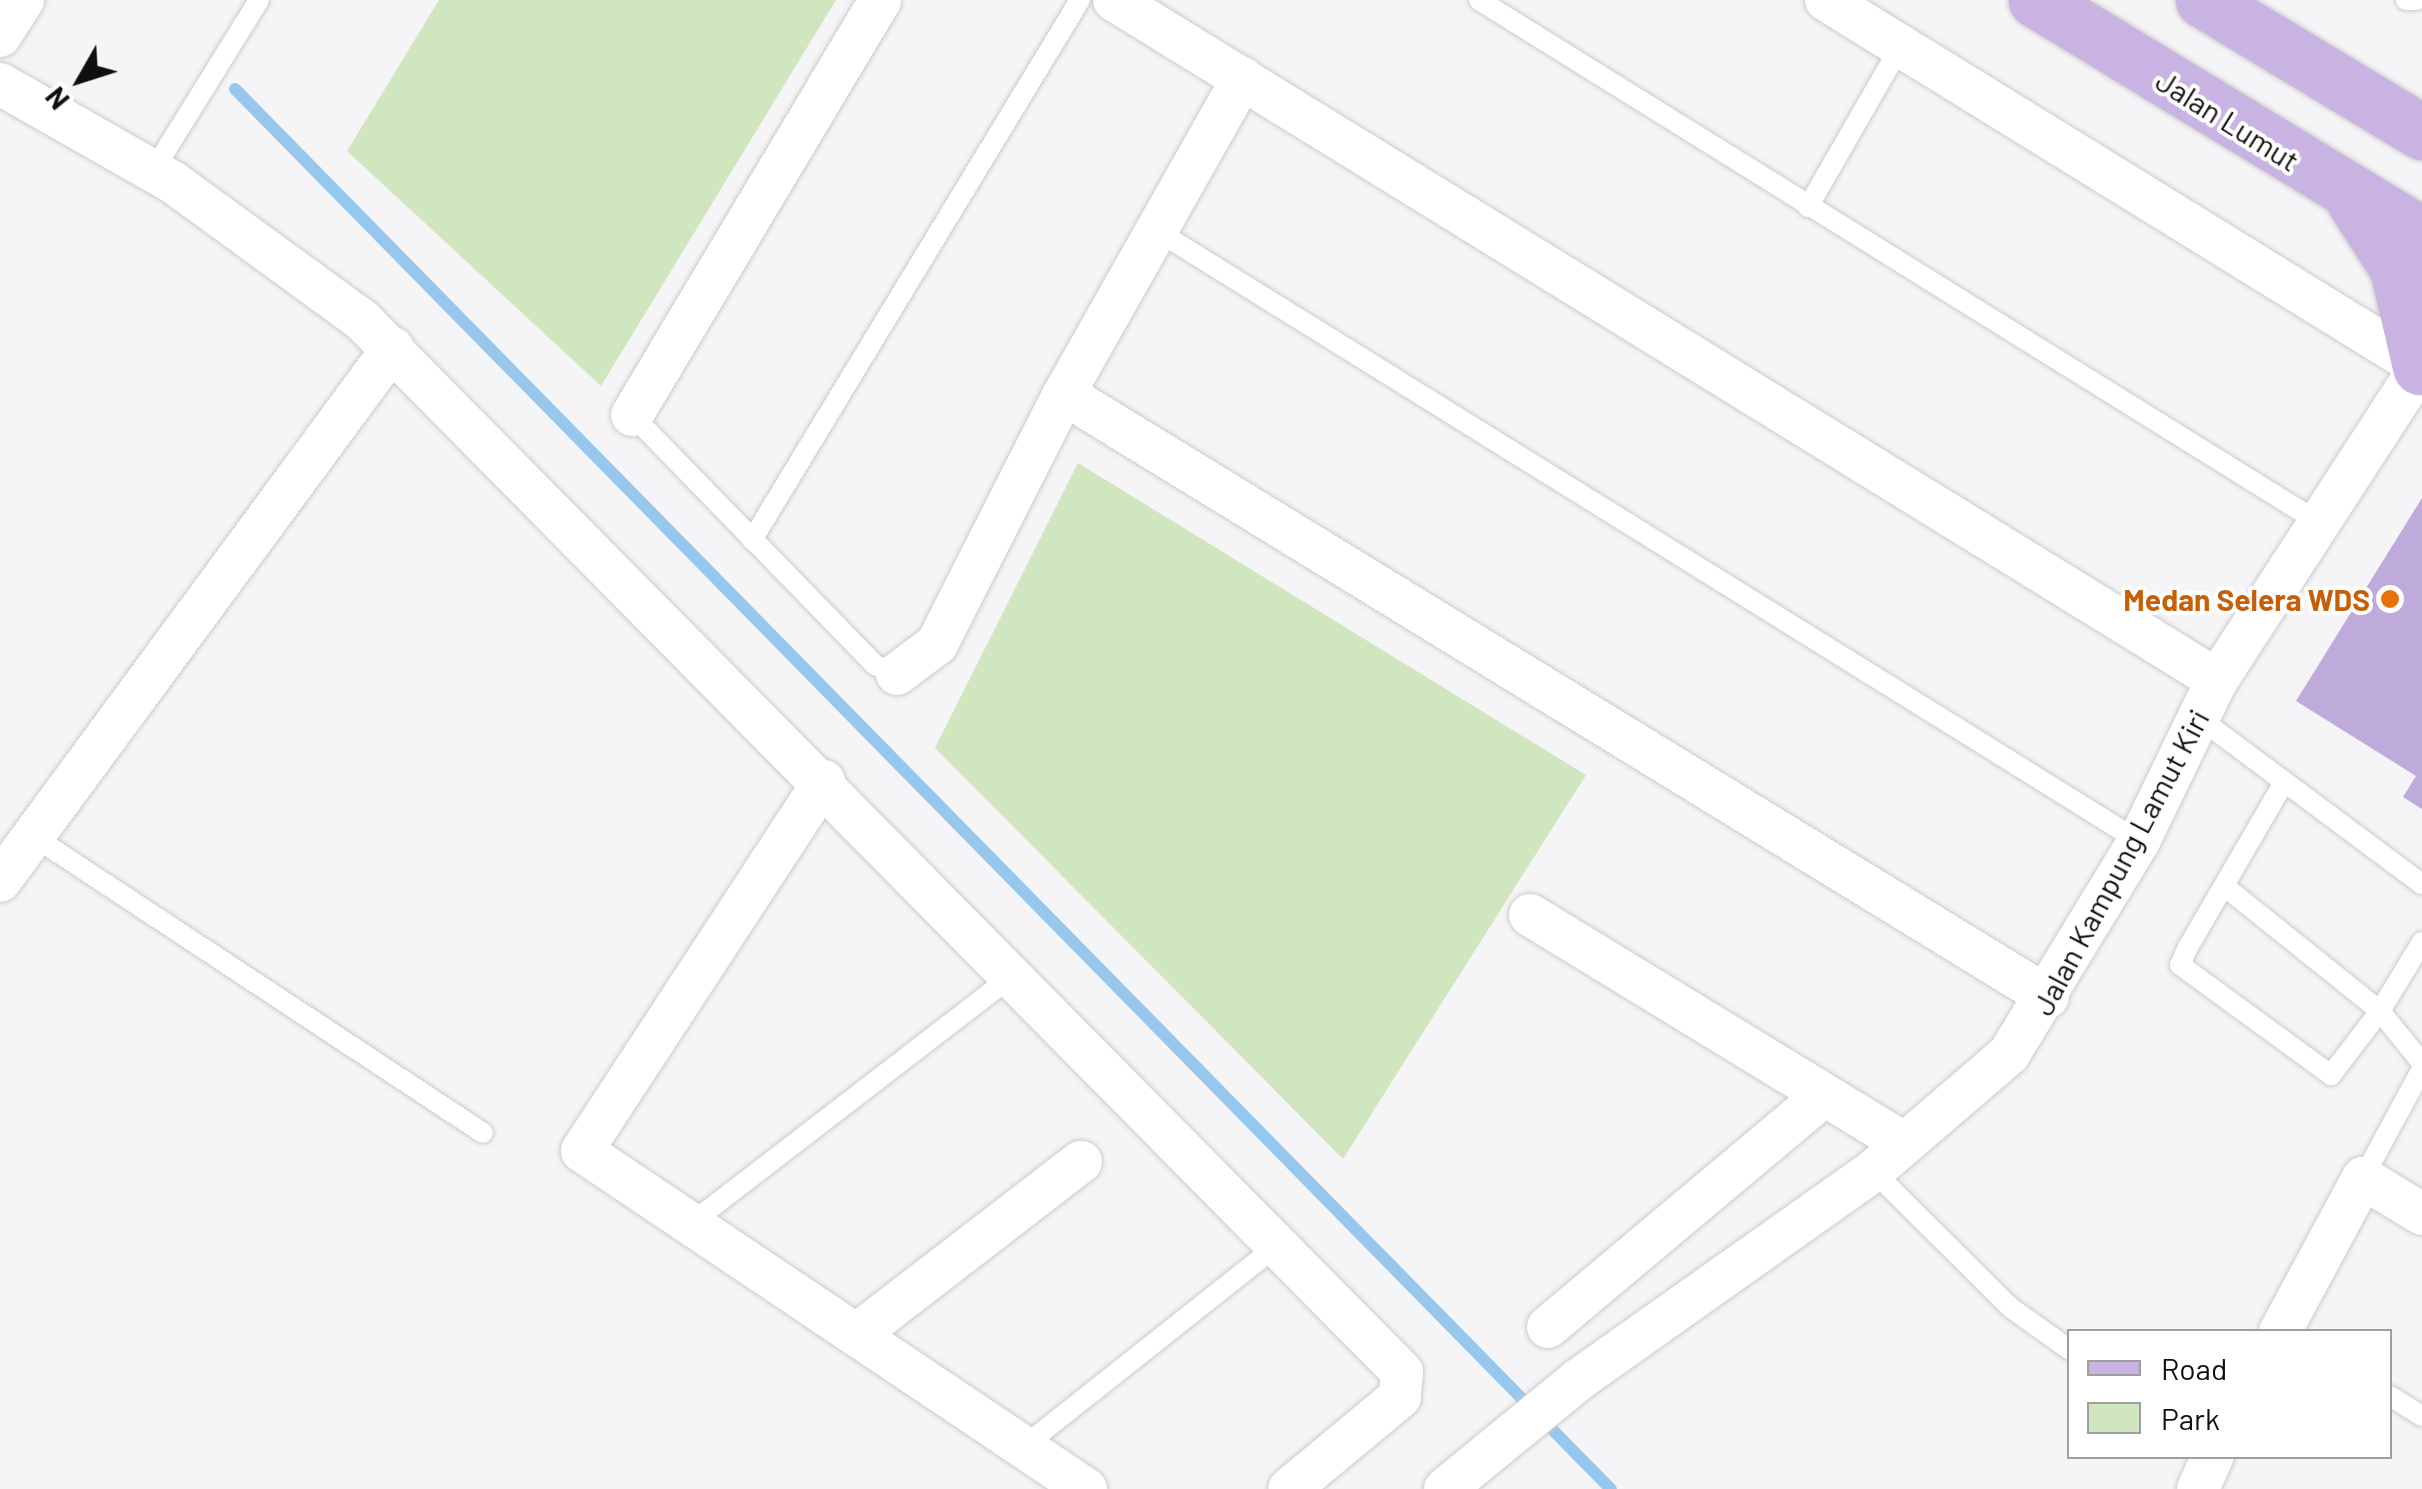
<!DOCTYPE html>
<style>
body{margin:0}
#map{position:relative;width:2422px;height:1489px;overflow:hidden;background:#f5f5f7;font-family:Barlow,sans-serif}
div>[style]{position:absolute}
.green>*{inset:0;background:#d0e6bf}
.stream>*{height:12px;margin:-6px;padding:0 6px;transform-origin:6px;border-radius:6px;background:#98c7ee}
.building>*{inset:0;background:#bfaadc}
.roads{filter:drop-shadow(0 0 2px #cbcbcd) drop-shadow(0 0 2px #cbcbcd)}
.lane>*{height:20px;margin:-10px;padding:0 10px;transform-origin:10px;border-radius:10px;background:#fff}
.street>*{height:42px;margin:-21px;padding:0 21px;transform-origin:21px;border-radius:21px;background:#fff}
.primary>*{height:55px;margin:-27.5px;padding:0 27.5px;transform-origin:27.5px;border-radius:27.5px;background:#c8b3e2}
.dots>*{width:28px;height:28px;translate:-50% -50%;box-sizing:border-box;border:5px solid #fff;border-radius:50%}
span{translate:-50% -50%;white-space:nowrap;text-align:center;line-height:1.15;-webkit-text-stroke:8px #fff;paint-order:stroke}
.street-label{font-size:30px;color:#0f0f10}
.food-label{font-size:30px;color:#c56008;font-weight:700}
.right{translate:-100% -50%;text-align:right}
.legend{position:absolute;left:2067px;top:1329px;width:325px;height:130px;box-sizing:border-box;background:#fff;border:2px solid #9f9f9f;margin:0;padding:12px 18px;list-style:none;font-size:30px;color:#0f0f10}
.legend li{display:flex;align-items:center;gap:20px;height:50px}
.legend b{width:50px;border:2px solid #9f9f9f}
.north{position:absolute;left:30px;top:30px;width:100px;height:100px;-webkit-text-stroke:8px #fff;paint-order:stroke;rotate:231deg;font-size:28px;font-weight:700;line-height:40px;text-align:center;color:#0f0f10}
.north::after{content:'';display:block;margin:auto;width:35px;height:45px;background:#0f0f10;clip-path:polygon(50% 0,100% 100%,50% 72%,0 100%)}
</style>
<div id="map">
<div class="green">
<i style="clip-path:polygon(439px 0,836px 0,601px 386px,347px 151px)"></i>
<i style="clip-path:polygon(1078px 463px,1586px 775px,1343px 1159px,935px 748px)"></i>
</div>
<div class="stream">
<i style="left:235px;top:89px;width:1963px;rotate:45.5deg"></i>
</div>
<div class="building">
<i style="clip-path:polygon(2422px 498px,2422px 809px,2403px 797px,2416px 776px,2296px 701px)"></i>
</div>
<div class="roads">
<div class="lane">
<i style="left:1479px;top:0;width:985px;rotate:31.88deg"></i>
<i style="left:2406px;top:0;width:10px"></i>
<i style="left:153px;top:171px;width:201px;rotate:-58.2deg"></i>
<i style="left:1808px;top:207px;width:187px;rotate:-60.1deg"></i>
<i style="left:1159px;top:232px;width:1154px;rotate:31.86deg"></i>
<i style="left:632px;top:415px;width:349px;rotate:45.8deg"></i>
<i style="left:875px;top:665px;width:24px;rotate:22deg"></i>
<i style="left:752px;top:540px;width:632px;rotate:-58.73deg"></i>
<i style="left:2199px;top:718px;width:278px;rotate:36.7deg"></i>
<i style="left:33px;top:836px;width:539px;rotate:33.42deg"></i>
<i style="left:2224px;top:886px;width:200px;rotate:38.7deg"></i>
<i style="left:2380px;top:1011px;width:81px;rotate:127.4deg"></i>
<i style="left:2331px;top:1075px;width:187px;rotate:-143.9deg"></i>
<i style="left:2180px;top:965px;width:17px;rotate:-66deg"></i>
<i style="left:2187px;top:949px;width:191px;rotate:-59.8deg"></i>
<i style="left:2422px;top:942px;width:81px;rotate:121.3deg"></i>
<i style="left:2380px;top:1011px;width:67px;rotate:51.1deg"></i>
<i style="left:1873px;top:1171px;width:194px;rotate:44.8deg"></i>
<i style="left:2011px;top:1308px;width:72px;rotate:35.4deg"></i>
<i style="left:2363px;top:1178px;width:124px;rotate:-61.6deg"></i>
<i style="left:690px;top:1224px;width:408px;rotate:-37.6deg"></i>
<i style="left:2390px;top:1396px;width:38px;rotate:32deg"></i>
<i style="left:1023px;top:1447px;width:327px;rotate:-38.4deg"></i>
</div>
<div class="street">
<i style="left:1114px;top:0;width:1296px;rotate:31.65deg"></i>
<i style="left:1826px;top:0;width:700px;rotate:31.69deg"></i>
<i style="left:0;top:36px;width:43px;rotate:-57.4deg"></i>
<i style="left:0;top:84px;width:200px;rotate:29.6deg"></i>
<i style="left:174px;top:183px;width:233px;rotate:36.1deg"></i>
<i style="left:362px;top:320px;width:1479px;rotate:45.33deg"></i>
<i style="left:1402px;top:1372px;width:25px;rotate:95deg"></i>
<i style="left:1400px;top:1397px;width:144px;rotate:140.3deg"></i>
<i style="left:1064px;top:394px;width:1154px;rotate:31.5deg"></i>
<i style="left:632px;top:415px;width:483px;rotate:-59.1deg"></i>
<i style="left:897px;top:674px;width:50px;rotate:-36.9deg"></i>
<i style="left:937px;top:644px;width:280px;rotate:-63.1deg"></i>
<i style="left:1064px;top:394px;width:363px;rotate:-60.5deg"></i>
<i style="left:824px;top:781px;width:442px;rotate:123.2deg"></i>
<i style="left:582px;top:1151px;width:607px;rotate:33.85deg"></i>
<i style="left:0;top:881px;width:662px;rotate:-53.6deg"></i>
<i style="left:1530px;top:915px;width:439px;rotate:31.4deg"></i>
<i style="left:1548px;top:1327px;width:359px;rotate:-40deg"></i>
<i style="left:2280px;top:1332px;width:175px;rotate:-61.7deg"></i>
<i style="left:2363px;top:1178px;width:69px;rotate:31.4deg"></i>
<i style="left:856px;top:1335px;width:284px;rotate:-37.6deg"></i>
<i style="left:1445px;top:1489px;width:172px;rotate:-39.3deg"></i>
<i style="left:1578px;top:1380px;width:362px;rotate:-35.3deg"></i>
<i style="left:1873px;top:1171px;width:179px;rotate:-40.7deg"></i>
<i style="left:2009px;top:1054px;width:250px;rotate:-58.6deg"></i>
<i style="left:2139px;top:841px;width:179px;rotate:-64.2deg"></i>
<i style="left:2217px;top:680px;width:377px;rotate:-57deg"></i>
<i style="left:2198px;top:1489px;width:36px;rotate:-66deg"></i>
</div>
<div class="primary">
<i style="left:2036px;top:0;width:452px;rotate:31.3deg"></i>
<i style="left:2203px;top:0;width:256px;rotate:31.1deg"></i>
<i style="left:2354px;top:201px;width:80px;rotate:57.3deg"></i>
<i style="left:2397px;top:268px;width:102px;rotate:76.9deg"></i>
</div>
</div>
<div class="dots">
<i style="left:2390px;top:599px;background:#e8710a"></i>
</div>
<div class="street-label">
<span style="left:2228px;top:120px;rotate:32deg">Jalan Lumut</span>
<span style="left:2120px;top:862px;rotate:-62deg">Jalan Kampung Lamut Kiri</span>
</div>
<div class="food-label">
<span class="right" style="left:2370px;top:599px">Medan Selera WDS</span>
</div>
<ul class="legend">
<li><b style="height:12px;background:#c8b3e2"></b>Road</li>
<li><b style="height:28px;background:#d0e6bf"></b>Park</li>
</ul>
<div class="north">N</div>
</div>
